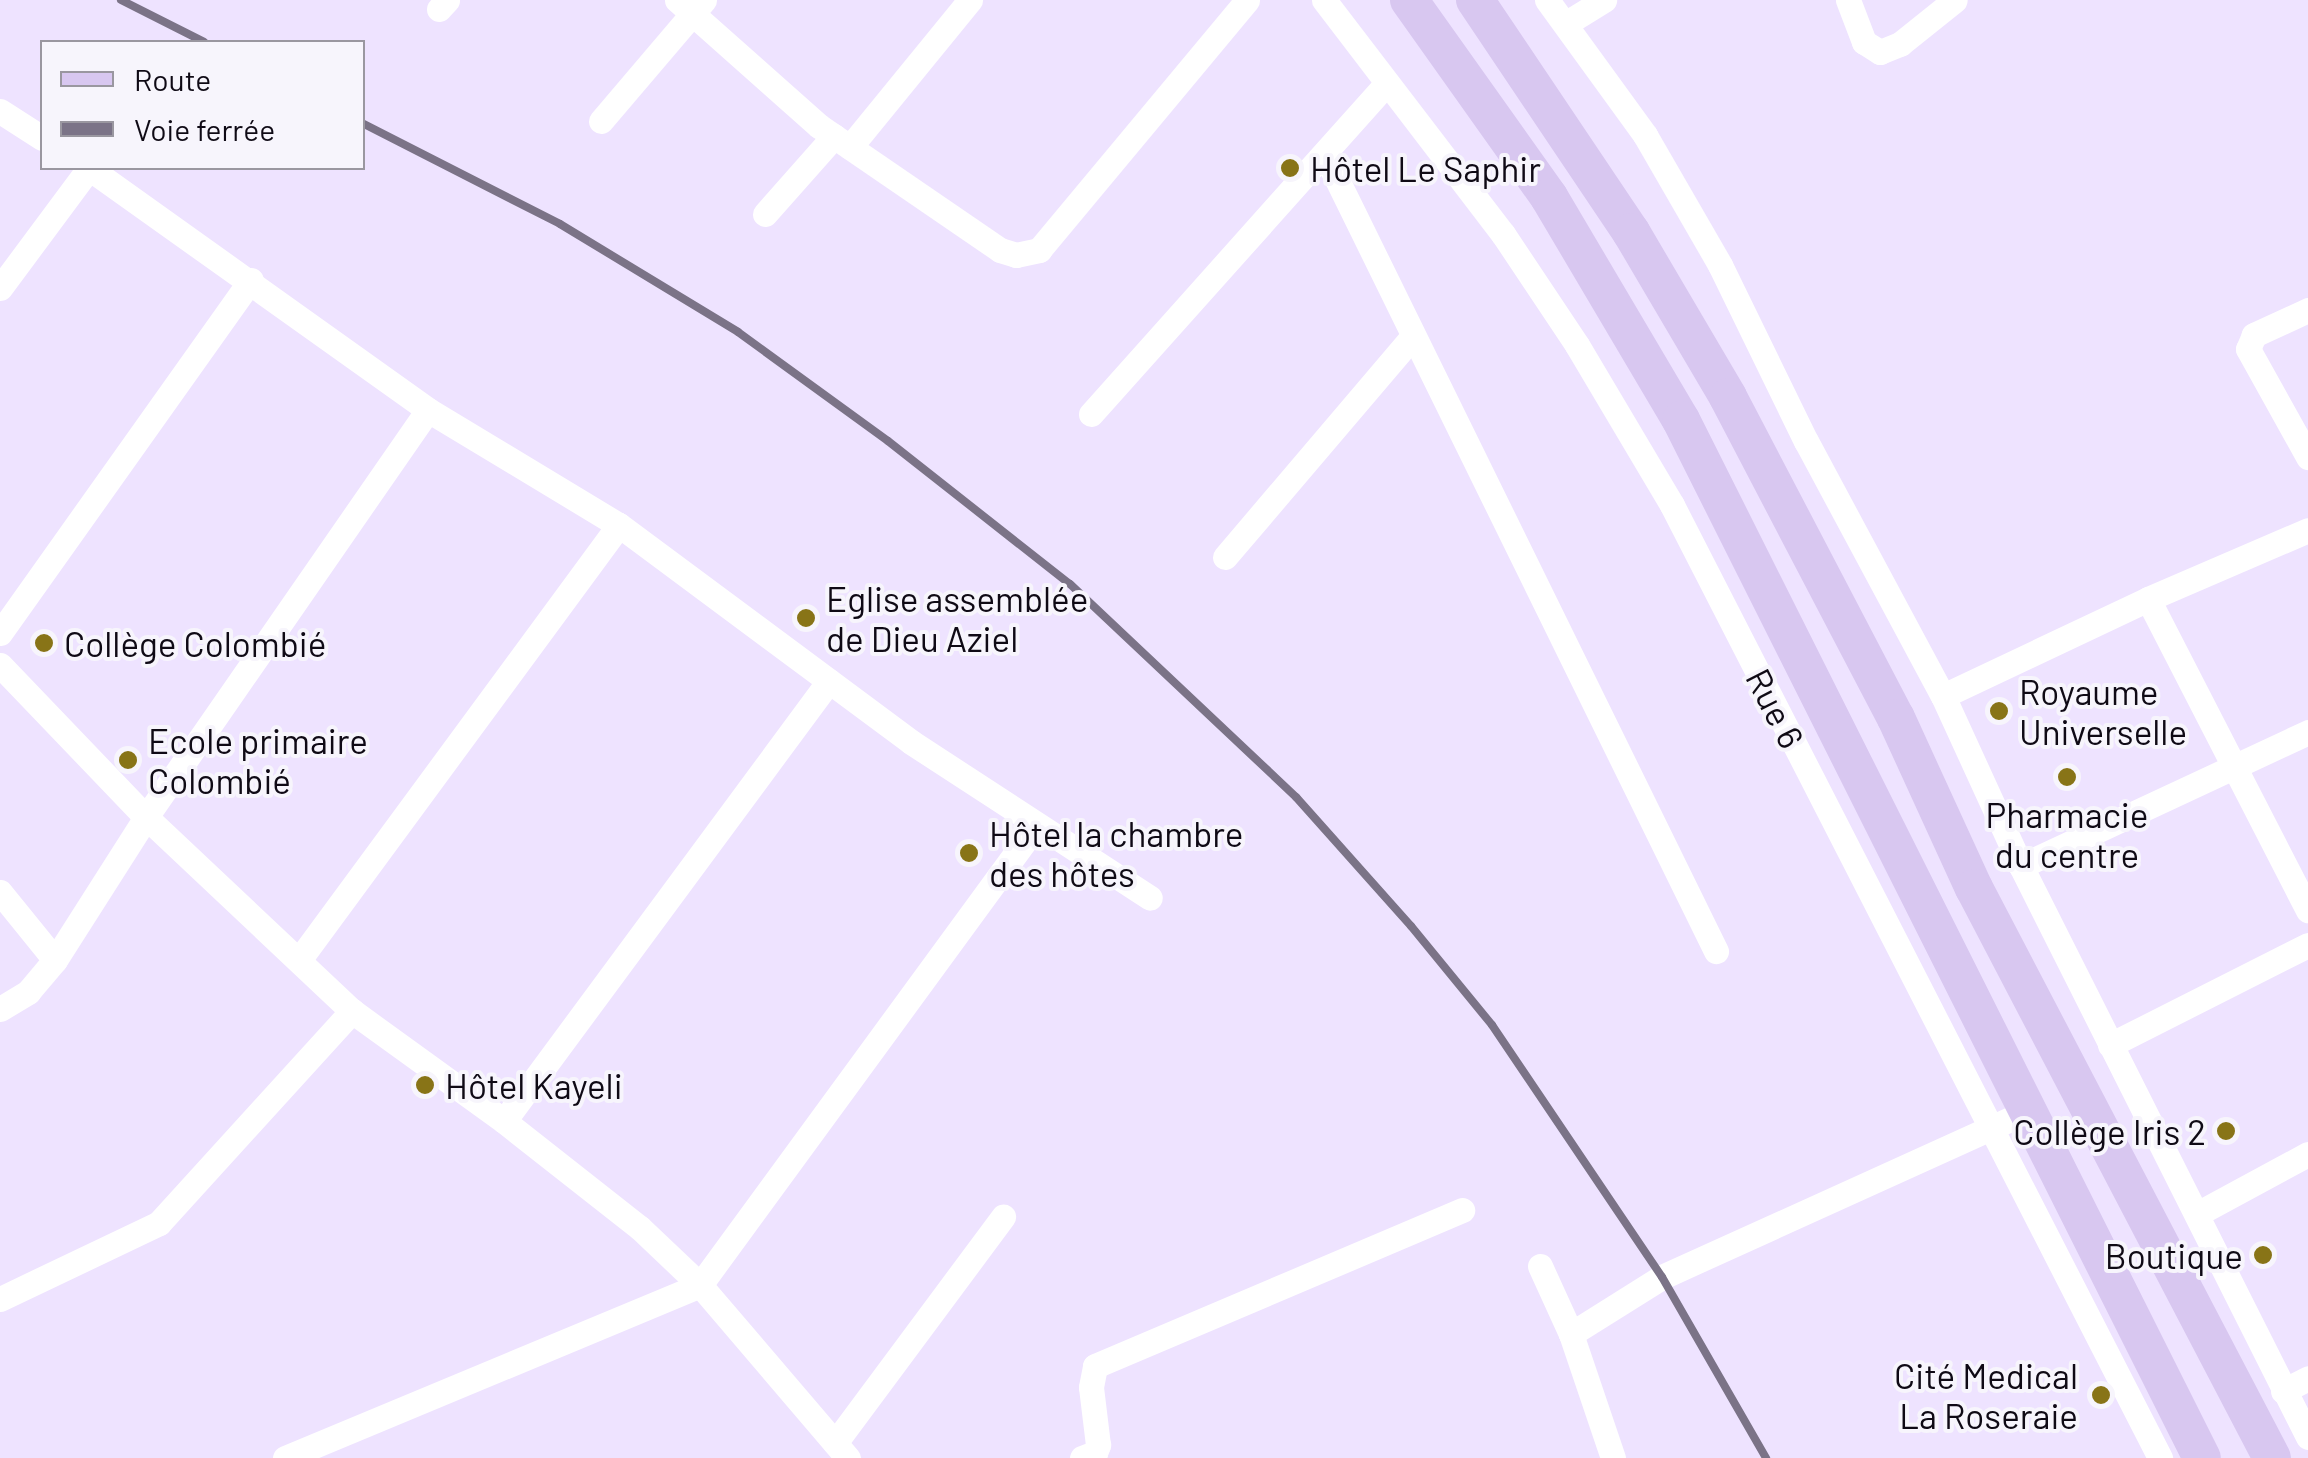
<!DOCTYPE html>
<meta charset="utf-8">
<style>
body{margin:0}
#map{position:relative;width:2308px;height:1458px;overflow:hidden;background:#eee3ff;font-family:Barlow,sans-serif}
div>[style]{position:absolute}
.street>*{height:25px;margin:-12.5px;padding:0 12.5px;transform-origin:12.5px;border-radius:12.5px;background:#fff}
.primary>*{height:38px;margin:-19px;padding:0 19px;transform-origin:19px;border-radius:19px;background:#d8c7f0}
.rail>*{height:8px;margin:-4px;padding:0 4px;transform-origin:4px;border-radius:4px;background:#7b7387}
.dots>*{width:28px;height:28px;translate:-50% -50%;box-sizing:border-box;border:5px solid #f7f5fc;border-radius:50%}
span{translate:-50% -50%;white-space:nowrap;text-align:center;line-height:1.15;-webkit-text-stroke:8px #f7f5fc;paint-order:stroke}
.poi-label{font-size:35px;color:#0f0a15}
.left{translate:0 -50%;text-align:left}
.right{translate:-100% -50%;text-align:right}
.street-label{font-size:35px;color:#0f0a15}
.legend{position:absolute;left:40px;top:40px;width:325px;height:130px;box-sizing:border-box;background:#f7f5fc;border:2px solid #9a97a0;margin:0;padding:12px 18px;list-style:none;font-size:30px;color:#0f0a15}
.legend li{display:flex;align-items:center;gap:20px;height:50px}
.legend b{width:50px;border:2px solid #9a97a0}
</style>
<div id="map">
<div class="street">
<i style="left:677px;top:0;width:190px;rotate:41.6deg"></i>
<i style="left:819px;top:126px;width:219px;rotate:34.4deg"></i>
<i style="left:1000px;top:250px;width:17px;rotate:17deg"></i>
<i style="left:1016px;top:255px;width:24px;rotate:-12deg"></i>
<i style="left:1039px;top:250px;width:325px;rotate:-50.2deg"></i>
<i style="left:1324px;top:0;width:295px;rotate:52.6deg"></i>
<i style="left:1503px;top:234px;width:133px;rotate:56.3deg"></i>
<i style="left:1577px;top:345px;width:186px;rotate:59.3deg"></i>
<i style="left:1672px;top:505px;width:1071px;rotate:62.88deg"></i>
<i style="left:1547px;top:0;width:167px;rotate:54deg"></i>
<i style="left:1645px;top:135px;width:150px;rotate:60deg"></i>
<i style="left:1720px;top:265px;width:196px;rotate:64deg"></i>
<i style="left:1806px;top:441px;width:289px;rotate:61.8deg"></i>
<i style="left:1943px;top:696px;width:187px;rotate:65.4deg"></i>
<i style="left:2021px;top:866px;width:639px;rotate:63.31deg"></i>
<i style="left:1848px;top:0;width:45px;rotate:69.1deg"></i>
<i style="left:1864px;top:42px;width:19px;rotate:32deg"></i>
<i style="left:1880px;top:52px;width:22px;rotate:-22deg"></i>
<i style="left:1900px;top:44px;width:70px;rotate:-38.7deg"></i>
<i style="left:439px;top:9px;width:12px;rotate:-48deg"></i>
<i style="left:1565px;top:24px;width:46px;rotate:-31.6deg"></i>
<i style="left:0;top:111px;width:50px;rotate:32.7deg"></i>
<i style="left:601px;top:121px;width:159px;rotate:-49.6deg"></i>
<i style="left:850px;top:147px;width:190px;rotate:-50.8deg"></i>
<i style="left:1325px;top:155px;width:887px;rotate:63.84deg"></i>
<i style="left:89px;top:168px;width:417px;rotate:35.5deg"></i>
<i style="left:428px;top:410px;width:223px;rotate:31.1deg"></i>
<i style="left:619px;top:525px;width:364px;rotate:36.6deg"></i>
<i style="left:911px;top:742px;width:285px;rotate:33.1deg"></i>
<i style="left:765px;top:214px;width:104px;rotate:-48.5deg"></i>
<i style="left:0;top:288px;width:149px;rotate:-53.4deg"></i>
<i style="left:2308px;top:310px;width:60px;rotate:155.2deg"></i>
<i style="left:2254px;top:335px;width:15px;rotate:113deg"></i>
<i style="left:2248px;top:349px;width:124px;rotate:60.9deg"></i>
<i style="left:1091px;top:414px;width:444px;rotate:-48.2deg"></i>
<i style="left:1225px;top:557px;width:289px;rotate:-49.6deg"></i>
<i style="left:2148px;top:599px;width:350px;rotate:62.8deg"></i>
<i style="left:0;top:633px;width:433px;rotate:-54.6deg"></i>
<i style="left:0;top:665px;width:211px;rotate:46.2deg"></i>
<i style="left:146px;top:817px;width:283px;rotate:43.3deg"></i>
<i style="left:352px;top:1011px;width:188px;rotate:35.9deg"></i>
<i style="left:504px;top:1121px;width:173px;rotate:38.2deg"></i>
<i style="left:640px;top:1228px;width:83px;rotate:43.5deg"></i>
<i style="left:700px;top:1285px;width:228px;rotate:49.5deg"></i>
<i style="left:1943px;top:696px;width:227px;rotate:-25.3deg"></i>
<i style="left:2148px;top:599px;width:174px;rotate:-23.3deg"></i>
<i style="left:2021px;top:866px;width:317px;rotate:-25deg"></i>
<i style="left:0;top:892px;width:87px;rotate:51deg"></i>
<i style="left:299px;top:960px;width:540px;rotate:-53.66deg"></i>
<i style="left:0;top:1009px;width:33px;rotate:-31deg"></i>
<i style="left:28px;top:992px;width:42px;rotate:-49.8deg"></i>
<i style="left:55px;top:960px;width:169px;rotate:-57.5deg"></i>
<i style="left:146px;top:817px;width:495px;rotate:-55.3deg"></i>
<i style="left:2110px;top:1045px;width:222px;rotate:-26.8deg"></i>
<i style="left:504px;top:1121px;width:547px;rotate:-53.55deg"></i>
<i style="left:2197px;top:1214px;width:126px;rotate:-28.4deg"></i>
<i style="left:1540px;top:1266px;width:75px;rotate:65.5deg"></i>
<i style="left:1571px;top:1334px;width:131px;rotate:71.3deg"></i>
<i style="left:0;top:1299px;width:176px;rotate:-25.5deg"></i>
<i style="left:159px;top:1223px;width:287px;rotate:-47.7deg"></i>
<i style="left:1571px;top:1334px;width:107px;rotate:-32.1deg"></i>
<i style="left:1662px;top:1277px;width:404px;rotate:-24.4deg"></i>
<i style="left:2283px;top:1391px;width:28px;rotate:-27deg"></i>
<i style="left:835px;top:1443px;width:282px;rotate:-53.4deg"></i>
<i style="left:285px;top:1458px;width:450px;rotate:-22.6deg"></i>
<i style="left:700px;top:1285px;width:567px;rotate:-53.82deg"></i>
<i style="left:1082px;top:1458px;width:14px;rotate:-21deg"></i>
<i style="left:1095px;top:1453px;width:9px;rotate:-69deg"></i>
<i style="left:1098px;top:1445px;width:58px;rotate:-96.9deg"></i>
<i style="left:1091px;top:1387px;width:21px;rotate:-79deg"></i>
<i style="left:1095px;top:1366px;width:399px;rotate:-23deg"></i>
</div>
<div class="primary">
<i style="left:1409px;top:0;width:242px;rotate:54.6deg"></i>
<i style="left:1549px;top:197px;width:259px;rotate:59.4deg"></i>
<i style="left:1681px;top:420px;width:1161px;rotate:63.35deg"></i>
<i style="left:1475px;top:0;width:280px;rotate:56.1deg"></i>
<i style="left:1631px;top:232px;width:191px;rotate:59.5deg"></i>
<i style="left:1728px;top:397px;width:362px;rotate:62.4deg"></i>
<i style="left:1896px;top:718px;width:187px;rotate:65.4deg"></i>
<i style="left:1974px;top:888px;width:643px;rotate:62.4deg"></i>
</div>
<div class="rail">
<i style="left:121px;top:0;width:93px;rotate:26.8deg"></i>
<i style="left:362px;top:123px;width:222px;rotate:27deg"></i>
<i style="left:560px;top:224px;width:208px;rotate:31.2deg"></i>
<i style="left:738px;top:332px;width:185px;rotate:36deg"></i>
<i style="left:888px;top:441px;width:231px;rotate:38.2deg"></i>
<i style="left:1070px;top:584px;width:311px;rotate:43.3deg"></i>
<i style="left:1296px;top:797px;width:173px;rotate:48.3deg"></i>
<i style="left:1411px;top:926px;width:128px;rotate:50.7deg"></i>
<i style="left:1492px;top:1025px;width:304px;rotate:56deg"></i>
<i style="left:1662px;top:1277px;width:209px;rotate:60.1deg"></i>
</div>
<div class="dots">
<i style="left:1290px;top:168px;background:#887417"></i>
<i style="left:806px;top:618px;background:#887417"></i>
<i style="left:44px;top:643px;background:#887417"></i>
<i style="left:1999px;top:711px;background:#887417"></i>
<i style="left:128px;top:760px;background:#887417"></i>
<i style="left:2067px;top:777px;background:#887417"></i>
<i style="left:969px;top:853px;background:#887417"></i>
<i style="left:425px;top:1085px;background:#887417"></i>
<i style="left:2226px;top:1131px;background:#887417"></i>
<i style="left:2263px;top:1255px;background:#887417"></i>
<i style="left:2101px;top:1395px;background:#887417"></i>
</div>
<div class="poi-label">
<span class="left" style="left:1310px;top:168px">Hôtel Le Saphir</span>
<span class="left" style="left:826px;top:618px">Eglise assemblée<br>de Dieu Aziel</span>
<span class="left" style="left:64px;top:643px">Collège Colombié</span>
<span class="left" style="left:2019px;top:711px">Royaume<br>Universelle</span>
<span class="left" style="left:148px;top:760px">Ecole primaire<br>Colombié</span>
<span style="left:2067px;top:834px">Pharmacie<br>du centre</span>
<span class="left" style="left:989px;top:853px">Hôtel la chambre<br>des hôtes</span>
<span class="left" style="left:445px;top:1085px">Hôtel Kayeli</span>
<span class="right" style="left:2206px;top:1131px">Collège Iris 2</span>
<span class="right" style="left:2243px;top:1255px">Boutique</span>
<span class="right" style="left:2078px;top:1395px">Cité Medical<br>La Roseraie</span>
</div>
<div class="street-label">
<span style="left:1776px;top:708px;rotate:63deg">Rue 6</span>
</div>
<ul class="legend">
<li><b style="height:12px;background:#d8c7f0"></b>Route</li>
<li><b style="height:12px;background:#7b7387"></b>Voie ferrée</li>
</ul>
</div>
